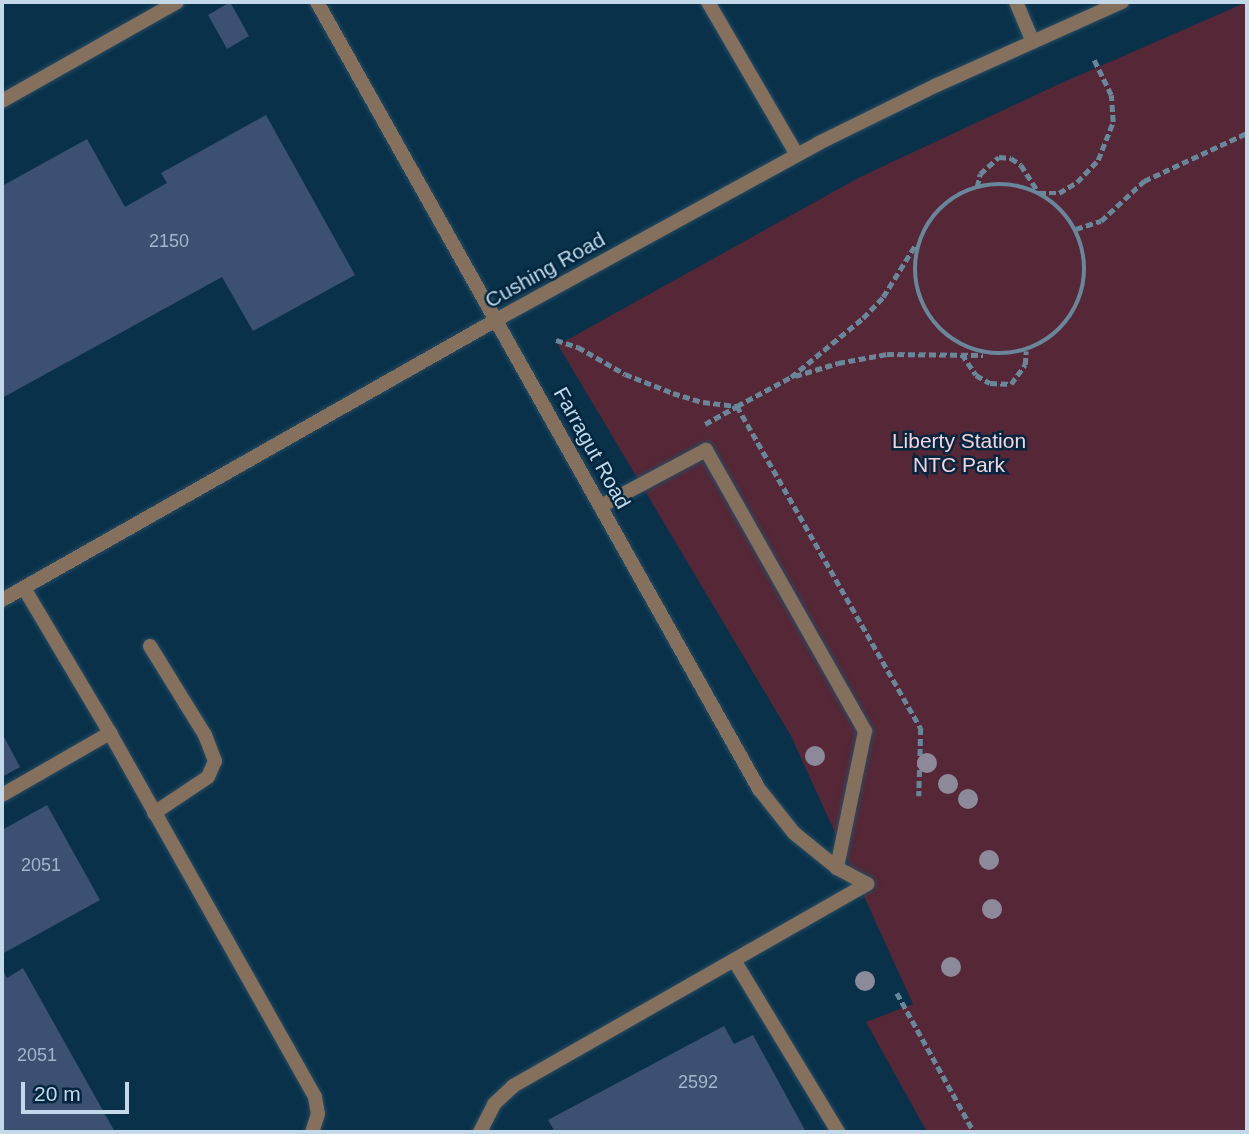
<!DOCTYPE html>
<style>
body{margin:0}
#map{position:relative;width:1249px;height:1134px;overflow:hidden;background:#09314a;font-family:Helvetica,sans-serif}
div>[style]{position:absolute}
.green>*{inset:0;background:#562736}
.building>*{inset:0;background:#3c5072}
.path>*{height:4.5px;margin-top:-2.25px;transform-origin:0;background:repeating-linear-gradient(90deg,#69879b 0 7px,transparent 0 10.5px)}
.path>.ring{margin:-2.25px;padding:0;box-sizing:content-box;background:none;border:4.5px solid #69879b;border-radius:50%}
.roads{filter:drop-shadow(0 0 2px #274c63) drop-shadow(0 0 2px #274c63)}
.service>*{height:14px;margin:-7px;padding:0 7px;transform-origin:7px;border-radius:7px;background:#856f5d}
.minor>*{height:14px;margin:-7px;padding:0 7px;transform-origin:7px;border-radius:7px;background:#856f5d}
.tertiary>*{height:14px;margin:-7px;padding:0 7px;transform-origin:7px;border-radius:7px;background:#856f5d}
.trees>*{width:20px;height:20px;margin:-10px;border-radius:50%;background:#8c899a}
span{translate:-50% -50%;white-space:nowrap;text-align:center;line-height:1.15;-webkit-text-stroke:5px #00273f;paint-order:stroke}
.number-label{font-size:18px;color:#a1b6ca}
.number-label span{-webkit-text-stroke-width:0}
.street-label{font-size:21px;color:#c3d8e8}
.park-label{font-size:21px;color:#f8d1db}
.frame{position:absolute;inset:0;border:4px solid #c3d8e8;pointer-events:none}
.scale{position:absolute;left:21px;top:1082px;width:108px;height:32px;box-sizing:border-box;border:4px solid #c3d8e8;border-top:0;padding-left:9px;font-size:21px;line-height:24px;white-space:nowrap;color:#c3d8e8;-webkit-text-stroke:5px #00273f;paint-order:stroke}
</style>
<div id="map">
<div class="green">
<i style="clip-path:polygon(1247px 2px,1247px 1132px,927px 1132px,866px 1022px,913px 1004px,791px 736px,558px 345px,860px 177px,1057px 85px)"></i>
</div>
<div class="building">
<i style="clip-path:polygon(230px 2px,249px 36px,227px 49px,208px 15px)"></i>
<i style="clip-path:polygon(266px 115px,355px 275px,253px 331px,222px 277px,2px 398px,2px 186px,87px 139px,125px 207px,167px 183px,161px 173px)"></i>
<i style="clip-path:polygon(2px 733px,20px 767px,2px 777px)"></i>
<i style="clip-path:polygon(47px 805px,100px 900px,2px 954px,2px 830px)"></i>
<i style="clip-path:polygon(2px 968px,7px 978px,23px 968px,115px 1132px,2px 1132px)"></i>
<i style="clip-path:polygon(724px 1026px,734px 1044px,753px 1035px,806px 1132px,555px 1132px,548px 1120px)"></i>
</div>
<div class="path">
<i class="ring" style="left:915px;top:184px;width:165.5px;height:165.5px"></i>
<i style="left:977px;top:187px;width:13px;rotate:-77deg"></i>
<i style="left:980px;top:174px;width:25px;rotate:-42deg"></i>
<i style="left:999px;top:157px;width:12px;rotate:5deg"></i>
<i style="left:1011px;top:158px;width:12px;rotate:35deg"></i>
<i style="left:1021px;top:165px;width:33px;rotate:57deg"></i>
<i style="left:1039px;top:193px;width:20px"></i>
<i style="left:1059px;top:193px;width:21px;rotate:-31deg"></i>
<i style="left:1077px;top:182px;width:30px;rotate:-46deg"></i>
<i style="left:1098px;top:160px;width:41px;rotate:-68.5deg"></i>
<i style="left:1113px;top:122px;width:27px;rotate:-94deg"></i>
<i style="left:1111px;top:95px;width:39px;rotate:-116deg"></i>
<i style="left:1076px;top:229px;width:26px;rotate:-18deg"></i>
<i style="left:1101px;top:221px;width:59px;rotate:-42.9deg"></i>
<i style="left:1144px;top:181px;width:114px;rotate:-25deg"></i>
<i style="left:556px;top:340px;width:23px;rotate:18deg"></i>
<i style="left:578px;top:347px;width:54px;rotate:29.9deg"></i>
<i style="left:625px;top:374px;width:52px;rotate:21.6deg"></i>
<i style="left:673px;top:393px;width:31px;rotate:17deg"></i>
<i style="left:703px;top:402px;width:34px;rotate:7deg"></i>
<i style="left:737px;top:406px;width:61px;rotate:-28.2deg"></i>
<i style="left:791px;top:377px;width:93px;rotate:-39.3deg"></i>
<i style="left:863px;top:318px;width:29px;rotate:-46deg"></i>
<i style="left:883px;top:297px;width:62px;rotate:-58.1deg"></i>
<i style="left:962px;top:354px;width:25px;rotate:56deg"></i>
<i style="left:976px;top:375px;width:16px;rotate:30deg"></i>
<i style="left:990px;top:383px;width:21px;rotate:3deg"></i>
<i style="left:1011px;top:384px;width:24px;rotate:-54deg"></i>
<i style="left:1025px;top:365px;width:14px;rotate:-86deg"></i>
<i style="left:795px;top:376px;width:45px;rotate:-16.8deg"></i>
<i style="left:838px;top:363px;width:50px;rotate:-10.4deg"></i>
<i style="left:887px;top:354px;width:96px;rotate:0.6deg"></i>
<i style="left:705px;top:424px;width:37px;rotate:-29deg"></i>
<i style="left:737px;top:406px;width:371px;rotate:60.3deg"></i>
<i style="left:921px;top:728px;width:68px;rotate:91.7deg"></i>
<i style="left:897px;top:993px;width:159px;rotate:61deg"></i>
</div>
<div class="roads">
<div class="service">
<i style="left:1016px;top:2px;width:43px;rotate:67deg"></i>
<i style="left:2px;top:101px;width:201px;rotate:-29.5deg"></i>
<i style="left:601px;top:506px;width:119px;rotate:-28.1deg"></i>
<i style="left:706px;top:450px;width:323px;rotate:60.5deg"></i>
<i style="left:865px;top:731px;width:140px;rotate:101.6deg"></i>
<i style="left:24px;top:588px;width:169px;rotate:59.3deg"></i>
<i style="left:110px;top:733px;width:418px;rotate:60.6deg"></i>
<i style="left:315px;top:1097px;width:17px;rotate:80deg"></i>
<i style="left:318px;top:1114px;width:19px;rotate:108deg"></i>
<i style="left:150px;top:646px;width:105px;rotate:58.3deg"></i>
<i style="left:205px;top:735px;width:28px;rotate:69deg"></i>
<i style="left:215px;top:761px;width:17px;rotate:114deg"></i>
<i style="left:208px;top:777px;width:65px;rotate:146.3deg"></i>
<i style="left:2px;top:795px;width:125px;rotate:-29.9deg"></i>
<i style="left:734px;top:960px;width:201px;rotate:58.8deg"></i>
<i style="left:480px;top:1132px;width:31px;rotate:-63deg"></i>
<i style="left:494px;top:1104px;width:26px;rotate:-43deg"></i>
<i style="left:513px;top:1086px;width:408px;rotate:-29.7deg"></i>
</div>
<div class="minor">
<i style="left:708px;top:2px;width:177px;rotate:59.8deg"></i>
</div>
<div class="tertiary">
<i style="left:317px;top:2px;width:903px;rotate:60.68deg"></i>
<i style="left:759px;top:789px;width:56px;rotate:51.5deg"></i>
<i style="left:794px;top:833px;width:55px;rotate:39.1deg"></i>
<i style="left:837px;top:868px;width:34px;rotate:28deg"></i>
<i style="left:2px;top:600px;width:568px;rotate:-29.54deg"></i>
<i style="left:496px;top:320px;width:368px;rotate:-28.7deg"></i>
<i style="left:819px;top:143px;width:131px;rotate:-26.2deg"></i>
<i style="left:937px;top:85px;width:203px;rotate:-24.2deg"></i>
</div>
</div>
<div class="trees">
<i style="left:815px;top:756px"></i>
<i style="left:927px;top:763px"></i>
<i style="left:948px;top:784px"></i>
<i style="left:968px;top:799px"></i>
<i style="left:989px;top:860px"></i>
<i style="left:992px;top:909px"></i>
<i style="left:951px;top:967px"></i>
<i style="left:865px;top:981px"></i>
</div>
<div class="number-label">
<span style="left:169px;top:241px">2150</span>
<span style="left:41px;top:865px">2051</span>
<span style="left:37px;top:1055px">2051</span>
<span style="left:698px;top:1082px">2592</span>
</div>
<div class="street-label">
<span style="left:545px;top:270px;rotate:-29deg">Cushing Road</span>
<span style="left:592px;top:448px;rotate:61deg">Farragut Road</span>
</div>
<div class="park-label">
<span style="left:959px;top:453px">Liberty Station<br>NTC Park</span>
</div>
<div class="frame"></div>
<div class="scale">20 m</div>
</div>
